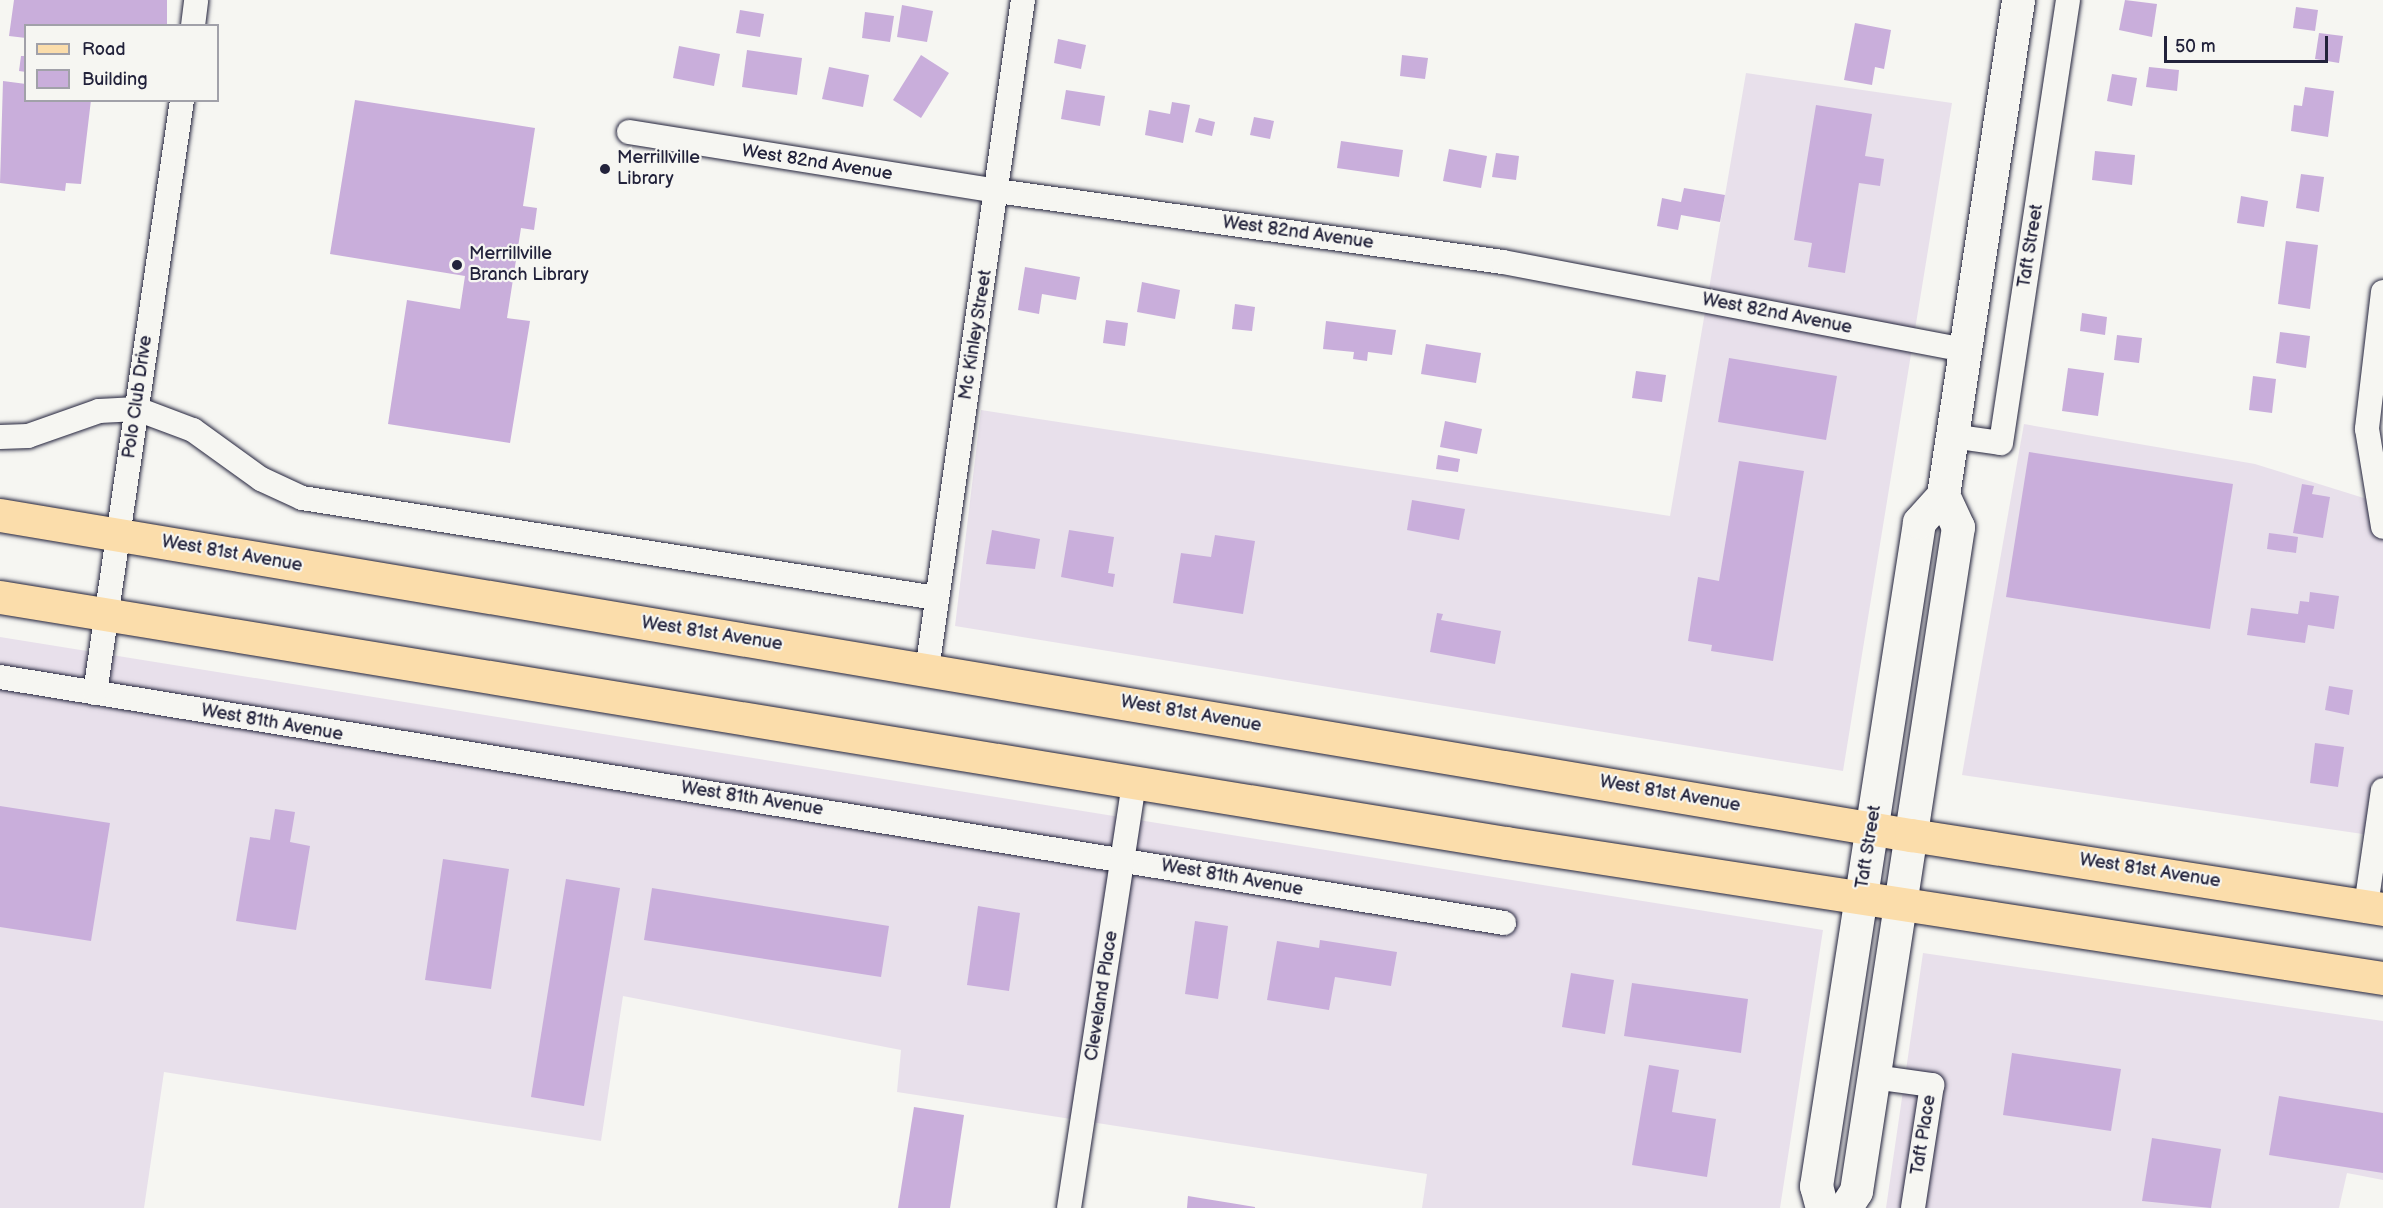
<!DOCTYPE html>
<style>
body{margin:0}
#map{position:relative;width:2383px;height:1208px;overflow:hidden;background:#f6f6f2;font-family:"Balsamiq Sans",sans-serif}
div>[style]{position:absolute}
.built>*{inset:0;background:#e8e0eb}
.building>*{inset:0;background:#c9aedb}
.roads{filter:drop-shadow(0 0 2px #22223b) drop-shadow(0 0 2px #22223b)}
.street>*{height:24px;margin:-12px;padding:0 12px;transform-origin:12px;border-radius:12px;background:#f6f6f2}
.secondary>*{height:33px;margin:-16.5px;padding:0 16.5px;transform-origin:16.5px;border-radius:16.5px;background:#f6f6f2}
.primary>*{height:33px;margin:-16.5px;padding:0 16.5px;transform-origin:16.5px;border-radius:16.5px;background:#fbddab}
.dots>*{width:16px;height:16px;translate:-50% -50%;box-sizing:border-box;border:3px solid #f6f6f2;border-radius:50%}
span{translate:-50% -50%;white-space:nowrap;text-align:center;line-height:1.15;-webkit-text-stroke:4.5px #f6f6f2;paint-order:stroke}
.poi-label{font-size:18px;color:#22223b}
.left{translate:0 -50%;text-align:left}
.street-label{font-size:18px;color:#22223b}
.legend{position:absolute;left:24px;top:24px;width:195px;height:78px;box-sizing:border-box;background:#f6f6f2;border:2px solid #a1a1a9;margin:0;padding:8px 10px;list-style:none;font-size:18px;color:#22223b}
.legend li{display:flex;align-items:center;gap:12px;height:30px}
.legend b{width:30px;border:2px solid #a1a1a9}
.scale{position:absolute;left:2164px;top:36px;width:164px;height:27px;box-sizing:border-box;border:3px solid #22223b;border-top:0;padding-left:8px;font-size:18px;line-height:21px;white-space:nowrap;color:#22223b;-webkit-text-stroke:4px #f6f6f2;paint-order:stroke}
</style>
<div id="map">
<div class="built">
<i style="clip-path:polygon(1746px 73px,1952px 103px,1843px 771px,955px 626px,981px 410px,1670px 516px)"></i>
<i style="clip-path:polygon(2024px 424px,2255px 464px,2383px 504px,2383px 837px,1962px 775px)"></i>
<i style="clip-path:polygon(0 637px,1823px 930px,1780px 1208px,1422px 1208px,1427px 1174px,897px 1092px,901px 1050px,623px 996px,601px 1141px,164px 1072px,144px 1208px,0 1208px)"></i>
<i style="clip-path:polygon(1923px 953px,2383px 1021px,2383px 1180px,2347px 1173px,2339px 1208px,1886px 1208px)"></i>
</div>
<div class="building">
<i style="clip-path:polygon(14px 0,167px 0,167px 26px,26px 26px,26px 38px,9px 36px)"></i>
<i style="clip-path:polygon(2125px 0,2157px 4px,2152px 37px,2119px 30px)"></i>
<i style="clip-path:polygon(902px 5px,933px 11px,927px 42px,897px 37px)"></i>
<i style="clip-path:polygon(2296px 7px,2318px 10px,2315px 31px,2293px 28px)"></i>
<i style="clip-path:polygon(740px 10px,764px 14px,760px 37px,736px 33px)"></i>
<i style="clip-path:polygon(865px 12px,894px 16px,890px 42px,862px 38px)"></i>
<i style="clip-path:polygon(1855px 23px,1891px 30px,1884px 69px,1875px 67px,1872px 85px,1844px 80px)"></i>
<i style="clip-path:polygon(2319px 33px,2343px 36px,2339px 63px,2315px 59px)"></i>
<i style="clip-path:polygon(1058px 39px,1086px 45px,1081px 69px,1054px 63px)"></i>
<i style="clip-path:polygon(679px 46px,720px 54px,714px 86px,673px 78px)"></i>
<i style="clip-path:polygon(747px 50px,802px 58px,797px 95px,742px 87px)"></i>
<i style="clip-path:polygon(921px 55px,949px 73px,921px 118px,893px 100px)"></i>
<i style="clip-path:polygon(1402px 55px,1428px 58px,1425px 79px,1400px 76px)"></i>
<i style="clip-path:polygon(21px 56px,26px 56px,26px 72px,19px 71px)"></i>
<i style="clip-path:polygon(829px 67px,869px 75px,863px 107px,822px 99px)"></i>
<i style="clip-path:polygon(2149px 67px,2179px 70px,2177px 91px,2146px 87px)"></i>
<i style="clip-path:polygon(2112px 74px,2137px 78px,2132px 106px,2107px 101px)"></i>
<i style="clip-path:polygon(3px 81px,26px 84px,26px 100px,91px 100px,81px 184px,66px 183px,65px 191px,0 183px)"></i>
<i style="clip-path:polygon(2305px 87px,2334px 91px,2328px 137px,2291px 131px,2294px 105px,2302px 106px)"></i>
<i style="clip-path:polygon(1066px 90px,1105px 96px,1100px 126px,1061px 119px)"></i>
<i style="clip-path:polygon(355px 100px,535px 128px,523px 206px,537px 208px,534px 230px,521px 228px,507px 318px,530px 321px,510px 443px,388px 424px,407px 300px,460px 309px,465px 276px,330px 254px)"></i>
<i style="clip-path:polygon(1172px 102px,1190px 105px,1183px 143px,1145px 135px,1149px 110px,1170px 114px)"></i>
<i style="clip-path:polygon(1816px 105px,1872px 114px,1865px 156px,1884px 159px,1880px 186px,1859px 183px,1845px 273px,1808px 267px,1812px 243px,1794px 240px)"></i>
<i style="clip-path:polygon(1254px 117px,1274px 121px,1270px 139px,1250px 135px)"></i>
<i style="clip-path:polygon(1199px 118px,1215px 122px,1212px 136px,1195px 132px)"></i>
<i style="clip-path:polygon(1341px 141px,1403px 150px,1399px 177px,1337px 168px)"></i>
<i style="clip-path:polygon(1449px 149px,1487px 156px,1481px 188px,1443px 181px)"></i>
<i style="clip-path:polygon(2095px 151px,2135px 155px,2132px 185px,2092px 180px)"></i>
<i style="clip-path:polygon(1496px 153px,1519px 156px,1516px 180px,1492px 177px)"></i>
<i style="clip-path:polygon(2301px 174px,2324px 177px,2319px 212px,2296px 208px)"></i>
<i style="clip-path:polygon(1684px 188px,1725px 195px,1720px 222px,1681px 215px,1678px 230px,1657px 226px,1662px 198px,1681px 202px)"></i>
<i style="clip-path:polygon(2241px 196px,2268px 201px,2264px 227px,2237px 223px)"></i>
<i style="clip-path:polygon(2286px 241px,2318px 245px,2310px 309px,2278px 304px)"></i>
<i style="clip-path:polygon(1025px 267px,1080px 277px,1076px 300px,1042px 294px,1039px 314px,1018px 310px)"></i>
<i style="clip-path:polygon(1142px 282px,1180px 290px,1175px 319px,1137px 312px)"></i>
<i style="clip-path:polygon(1235px 304px,1255px 307px,1252px 331px,1232px 329px)"></i>
<i style="clip-path:polygon(2082px 313px,2107px 317px,2105px 335px,2080px 331px)"></i>
<i style="clip-path:polygon(1106px 320px,1128px 323px,1125px 346px,1103px 343px)"></i>
<i style="clip-path:polygon(1326px 321px,1396px 330px,1392px 355px,1368px 352px,1367px 361px,1353px 359px,1354px 352px,1323px 349px)"></i>
<i style="clip-path:polygon(2280px 332px,2310px 336px,2306px 368px,2276px 363px)"></i>
<i style="clip-path:polygon(2117px 335px,2142px 338px,2139px 363px,2114px 360px)"></i>
<i style="clip-path:polygon(1426px 344px,1481px 353px,1476px 383px,1421px 374px)"></i>
<i style="clip-path:polygon(1729px 358px,1837px 376px,1826px 440px,1718px 422px)"></i>
<i style="clip-path:polygon(2068px 368px,2104px 373px,2098px 416px,2062px 411px)"></i>
<i style="clip-path:polygon(1636px 371px,1666px 375px,1662px 402px,1632px 398px)"></i>
<i style="clip-path:polygon(2253px 376px,2276px 379px,2272px 413px,2249px 410px)"></i>
<i style="clip-path:polygon(1445px 421px,1482px 429px,1477px 454px,1440px 447px)"></i>
<i style="clip-path:polygon(2029px 452px,2233px 484px,2210px 629px,2006px 597px)"></i>
<i style="clip-path:polygon(1438px 455px,1460px 459px,1458px 472px,1436px 469px)"></i>
<i style="clip-path:polygon(1739px 461px,1804px 471px,1773px 661px,1711px 651px,1712px 645px,1688px 641px,1698px 577px,1719px 581px)"></i>
<i style="clip-path:polygon(2302px 484px,2314px 486px,2312px 494px,2330px 497px,2323px 538px,2293px 533px)"></i>
<i style="clip-path:polygon(1412px 500px,1465px 509px,1459px 540px,1407px 530px)"></i>
<i style="clip-path:polygon(992px 530px,1040px 539px,1035px 569px,986px 564px)"></i>
<i style="clip-path:polygon(1069px 530px,1114px 537px,1108px 573px,1115px 574px,1113px 587px,1061px 577px)"></i>
<i style="clip-path:polygon(2269px 533px,2298px 537px,2296px 553px,2267px 549px)"></i>
<i style="clip-path:polygon(1215px 535px,1255px 541px,1243px 614px,1173px 603px,1181px 553px,1211px 557px)"></i>
<i style="clip-path:polygon(2310px 592px,2339px 596px,2334px 629px,2308px 625px,2305px 643px,2247px 635px,2251px 608px,2298px 614px,2300px 601px,2309px 602px)"></i>
<i style="clip-path:polygon(1437px 613px,1443px 614px,1441px 620px,1501px 631px,1495px 664px,1430px 652px)"></i>
<i style="clip-path:polygon(2329px 686px,2353px 690px,2349px 715px,2325px 710px)"></i>
<i style="clip-path:polygon(2315px 743px,2344px 747px,2338px 787px,2310px 783px)"></i>
<i style="clip-path:polygon(0 806px,110px 823px,91px 941px,0 927px)"></i>
<i style="clip-path:polygon(275px 809px,295px 812px,290px 842px,310px 846px,296px 930px,236px 921px,250px 837px,270px 840px)"></i>
<i style="clip-path:polygon(443px 859px,509px 869px,491px 989px,425px 980px)"></i>
<i style="clip-path:polygon(566px 879px,620px 888px,584px 1106px,531px 1097px)"></i>
<i style="clip-path:polygon(652px 888px,889px 926px,881px 977px,644px 940px)"></i>
<i style="clip-path:polygon(978px 906px,1020px 913px,1009px 991px,967px 985px)"></i>
<i style="clip-path:polygon(1195px 921px,1228px 926px,1218px 999px,1185px 994px)"></i>
<i style="clip-path:polygon(1320px 940px,1397px 952px,1391px 986px,1335px 977px,1329px 1010px,1267px 1000px,1277px 941px,1319px 948px)"></i>
<i style="clip-path:polygon(1571px 973px,1614px 980px,1605px 1034px,1562px 1027px)"></i>
<i style="clip-path:polygon(1632px 983px,1748px 999px,1741px 1053px,1624px 1036px)"></i>
<i style="clip-path:polygon(2012px 1053px,2121px 1069px,2111px 1131px,2003px 1115px)"></i>
<i style="clip-path:polygon(1649px 1065px,1679px 1070px,1672px 1112px,1716px 1119px,1707px 1177px,1632px 1165px)"></i>
<i style="clip-path:polygon(2279px 1096px,2383px 1113px,2383px 1173px,2269px 1155px)"></i>
<i style="clip-path:polygon(914px 1107px,964px 1115px,950px 1208px,898px 1208px)"></i>
<i style="clip-path:polygon(2152px 1138px,2221px 1149px,2211px 1208px,2142px 1201px)"></i>
<i style="clip-path:polygon(1188px 1196px,1255px 1207px,1255px 1208px,1187px 1208px)"></i>
</div>
<div class="roads">
<div class="street">
<i style="left:193px;top:26px;width:26px;rotate:-83deg"></i>
<i style="left:629px;top:132px;width:373px;rotate:9.1deg"></i>
<i style="left:997px;top:191px;width:511px;rotate:7.99deg"></i>
<i style="left:1503px;top:262px;width:470px;rotate:10.8deg"></i>
<i style="left:2383px;top:292px;width:138px;rotate:96.7deg"></i>
<i style="left:2367px;top:429px;width:99px;rotate:80.7deg"></i>
<i style="left:1952px;top:436px;width:49px;rotate:8.1deg"></i>
<i style="left:2001px;top:443px;width:448px;rotate:-81.4deg"></i>
<i style="left:0;top:437px;width:28px;rotate:-2deg"></i>
<i style="left:28px;top:436px;width:75px;rotate:-19.4deg"></i>
<i style="left:99px;top:411px;width:38px;rotate:-3deg"></i>
<i style="left:137px;top:409px;width:60px;rotate:20.6deg"></i>
<i style="left:193px;top:430px;width:84px;rotate:35.8deg"></i>
<i style="left:261px;top:479px;width:45px;rotate:24.9deg"></i>
<i style="left:302px;top:498px;width:642px;rotate:8.96deg"></i>
<i style="left:927px;top:670px;width:677px;rotate:-81.85deg"></i>
<i style="left:0;top:677px;width:1524px;rotate:9.29deg"></i>
<i style="left:95px;top:693px;width:599px;rotate:-81.65deg"></i>
<i style="left:2366px;top:906px;width:117px;rotate:-81.7deg"></i>
<i style="left:1874px;top:1077px;width:59px;rotate:7.9deg"></i>
<i style="left:1932px;top:1085px;width:124px;rotate:98.8deg"></i>
<i style="left:1069px;top:1208px;width:430px;rotate:-81.3deg"></i>
</div>
<div class="secondary">
<i style="left:1822px;top:1208px;width:23px;rotate:-105deg"></i>
<i style="left:1816px;top:1186px;width:672px;rotate:-81.18deg"></i>
<i style="left:1919px;top:522px;width:36px;rotate:-48deg"></i>
<i style="left:1943px;top:495px;width:501px;rotate:-81.38deg"></i>
<i style="left:1845px;top:1208px;width:20px;rotate:-57deg"></i>
<i style="left:1856px;top:1191px;width:672px;rotate:-81.27deg"></i>
<i style="left:1958px;top:527px;width:35px;rotate:-115deg"></i>
</div>
<div class="primary">
<i style="left:0;top:515px;width:1938px;rotate:9.51deg"></i>
<i style="left:1911px;top:835px;width:478px;rotate:8.9deg"></i>
<i style="left:0;top:597px;width:1526px;rotate:9.28deg"></i>
<i style="left:1506px;top:843px;width:887px;rotate:8.75deg"></i>
</div>
</div>
<div class="dots">
<i style="left:605px;top:169px;background:#22223b"></i>
<i style="left:457px;top:265px;background:#22223b"></i>
</div>
<div class="poi-label">
<span class="left" style="left:617px;top:169px">Merrillville<br>Library</span>
<span class="left" style="left:469px;top:265px">Merrillville<br>Branch Library</span>
</div>
<div class="street-label">
<span style="left:817px;top:163px;rotate:9deg">West 82nd Avenue</span>
<span style="left:1298px;top:233px;rotate:8deg">West 82nd Avenue</span>
<span style="left:2031px;top:246px;rotate:-81deg">Taft Street</span>
<span style="left:1777px;top:314px;rotate:11deg">West 82nd Avenue</span>
<span style="left:976px;top:335px;rotate:-81deg">Mc Kinley Street</span>
<span style="left:138px;top:397px;rotate:-82deg">Polo Club Drive</span>
<span style="left:232px;top:554px;rotate:10deg">West 81st Avenue</span>
<span style="left:712px;top:634px;rotate:9deg">West 81st Avenue</span>
<span style="left:1191px;top:714px;rotate:10deg">West 81st Avenue</span>
<span style="left:272px;top:723px;rotate:10deg">West 81th Avenue</span>
<span style="left:1670px;top:794px;rotate:10deg">West 81st Avenue</span>
<span style="left:752px;top:799px;rotate:9deg">West 81th Avenue</span>
<span style="left:1869px;top:847px;rotate:-81deg">Taft Street</span>
<span style="left:2150px;top:871px;rotate:9deg">West 81st Avenue</span>
<span style="left:1232px;top:878px;rotate:10deg">West 81th Avenue</span>
<span style="left:1102px;top:996px;rotate:-81deg">Cleveland Place</span>
<span style="left:1924px;top:1135px;rotate:-81deg">Taft Place</span>
</div>
<ul class="legend">
<li><b style="height:8px;background:#fbddab"></b>Road</li>
<li><b style="height:16px;background:#c9aedb"></b>Building</li>
</ul>
<div class="scale">50 m</div>
</div>
